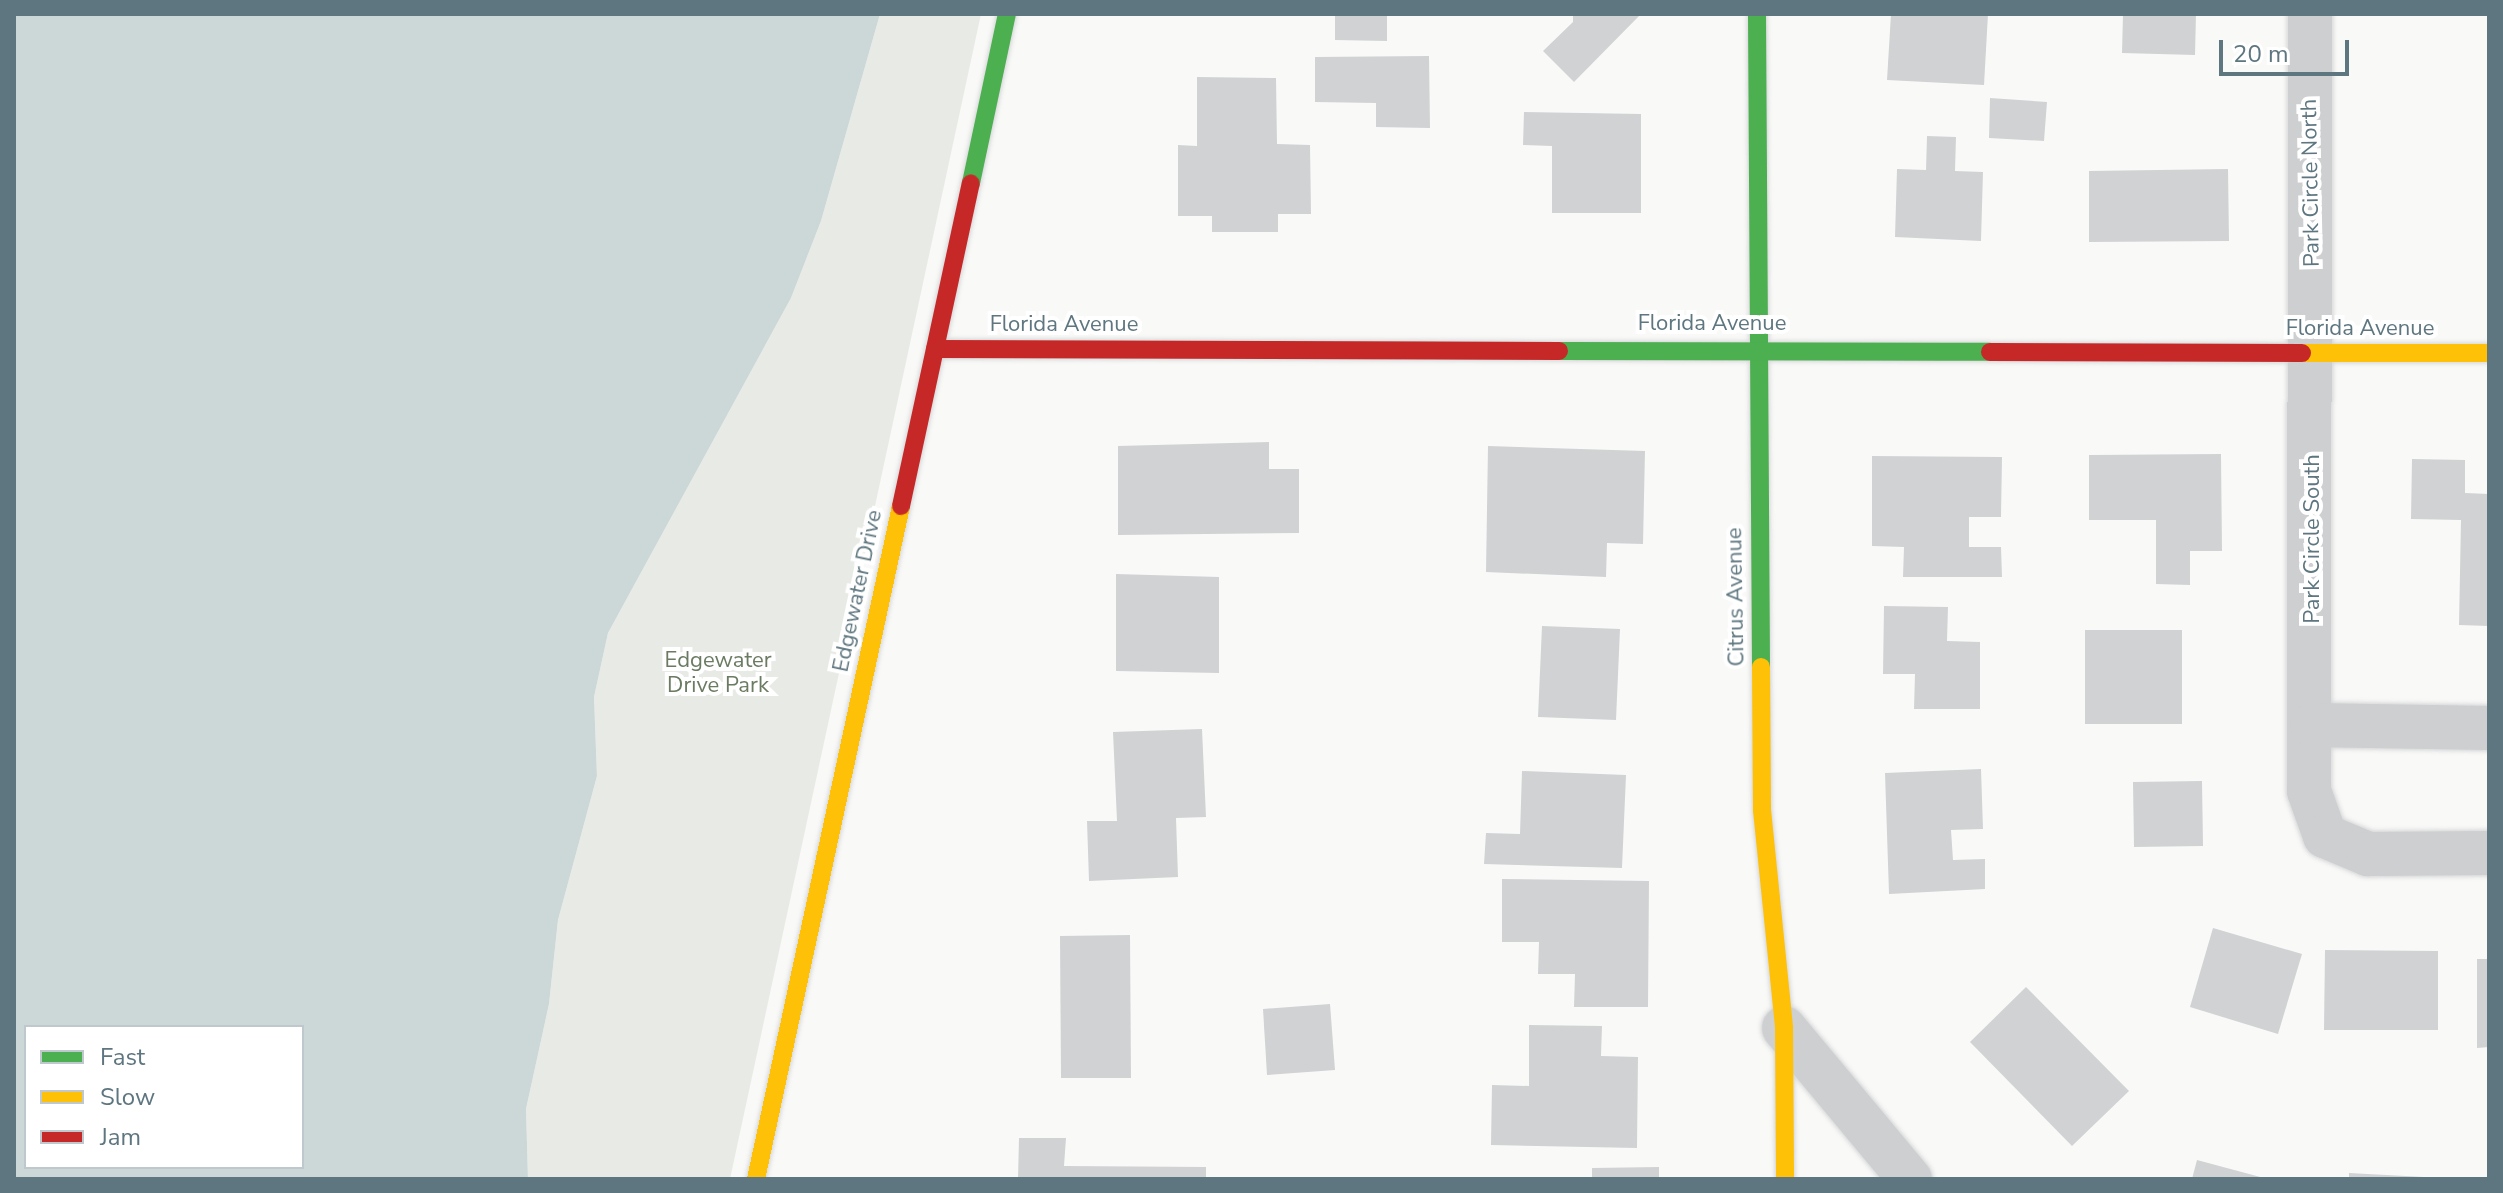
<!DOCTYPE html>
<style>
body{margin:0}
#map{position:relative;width:2503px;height:1193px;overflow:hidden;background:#f9f9f8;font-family:"Nunito Sans",sans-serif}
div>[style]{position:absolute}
.green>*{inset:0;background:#e8ebe5}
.water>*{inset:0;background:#ccd8d8}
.building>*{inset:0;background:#d0d2d3}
.roads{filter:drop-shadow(0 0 2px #d6d7d8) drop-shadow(0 0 2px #d6d7d8)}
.street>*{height:44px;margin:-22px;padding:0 22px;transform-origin:22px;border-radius:22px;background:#cdcfd0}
.fast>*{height:18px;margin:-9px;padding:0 9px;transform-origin:9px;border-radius:9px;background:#4caf50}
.slow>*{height:18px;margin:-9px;padding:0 9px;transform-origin:9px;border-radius:9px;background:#ffc107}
.jam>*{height:18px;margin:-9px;padding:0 9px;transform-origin:9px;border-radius:9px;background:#c62828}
span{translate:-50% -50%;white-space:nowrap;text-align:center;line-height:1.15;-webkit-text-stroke:8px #fff;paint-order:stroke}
.street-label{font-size:22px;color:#5e767f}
.park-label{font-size:22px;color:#6b7b62}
.frame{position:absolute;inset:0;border:16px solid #5e767f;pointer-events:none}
.legend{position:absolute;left:24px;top:1025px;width:280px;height:144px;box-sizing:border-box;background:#fff;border:2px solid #bfc8cc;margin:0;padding:10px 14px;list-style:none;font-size:24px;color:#5e767f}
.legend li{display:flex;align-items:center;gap:16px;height:40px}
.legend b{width:40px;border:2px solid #bfc8cc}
.scale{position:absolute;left:2219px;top:40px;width:130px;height:36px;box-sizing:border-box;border:4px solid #5e767f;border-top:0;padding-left:10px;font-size:24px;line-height:28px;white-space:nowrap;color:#5e767f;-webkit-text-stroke:6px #fff;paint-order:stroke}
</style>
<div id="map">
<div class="green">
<i style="clip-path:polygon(880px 14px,981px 14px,730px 1179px,528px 1179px,526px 1109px,549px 1004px,558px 920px,597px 776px,594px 697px,608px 633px,791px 298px,821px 221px)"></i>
</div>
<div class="water">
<i style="clip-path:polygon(evenodd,14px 14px,880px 14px,821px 221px,791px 298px,608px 633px,594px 697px,597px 776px,558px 920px,549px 1004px,526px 1109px,528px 1179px,14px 1179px,14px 14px,26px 1027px,302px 1027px,302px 1167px,26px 1167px,26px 1027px)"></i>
</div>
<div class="building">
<i style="clip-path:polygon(1335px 14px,1387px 14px,1387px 41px,1335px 40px)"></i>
<i style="clip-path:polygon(1573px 14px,1641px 14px,1574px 82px,1543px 51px,1573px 22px)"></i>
<i style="clip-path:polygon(1891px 14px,1988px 14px,1984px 85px,1887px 80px)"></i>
<i style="clip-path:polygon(2123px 14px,2196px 14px,2195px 55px,2122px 53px)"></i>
<i style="clip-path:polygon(1429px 56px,1430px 128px,1376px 127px,1376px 103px,1315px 102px,1315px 57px)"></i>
<i style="clip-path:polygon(1197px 77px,1276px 78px,1277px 144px,1310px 145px,1311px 214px,1278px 214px,1278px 232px,1212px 232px,1212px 216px,1178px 216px,1178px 145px,1197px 146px)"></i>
<i style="clip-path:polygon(1990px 98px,2047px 102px,2044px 141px,1989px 138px)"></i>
<i style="clip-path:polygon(1524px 112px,1641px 114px,1641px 213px,1552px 213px,1552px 146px,1523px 145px)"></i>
<i style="clip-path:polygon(1927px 136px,1956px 137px,1955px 171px,1983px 172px,1981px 241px,1895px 237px,1897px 169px,1926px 170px)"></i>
<i style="clip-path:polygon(2228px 169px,2229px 241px,2089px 242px,2089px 171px)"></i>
<i style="clip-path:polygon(1269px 442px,1269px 469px,1299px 469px,1299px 533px,1118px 535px,1118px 446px)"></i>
<i style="clip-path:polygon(1488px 446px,1645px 451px,1643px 544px,1607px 543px,1606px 577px,1486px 572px)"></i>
<i style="clip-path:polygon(2221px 454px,2222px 551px,2190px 551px,2190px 585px,2156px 584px,2156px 520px,2089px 520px,2089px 455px)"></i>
<i style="clip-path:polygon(1872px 456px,2002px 457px,2001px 517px,1969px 517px,1969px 547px,2001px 547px,2002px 577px,1903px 577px,1904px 547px,1872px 546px)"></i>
<i style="clip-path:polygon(2412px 459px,2465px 460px,2465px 493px,2489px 494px,2489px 626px,2459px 625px,2461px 520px,2411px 519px)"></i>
<i style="clip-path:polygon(1116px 574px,1219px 577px,1219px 673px,1116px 671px)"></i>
<i style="clip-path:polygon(1884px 606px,1948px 607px,1947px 641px,1980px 642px,1980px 709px,1914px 709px,1915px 674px,1883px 674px)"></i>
<i style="clip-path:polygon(1542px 626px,1620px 629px,1616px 720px,1538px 717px)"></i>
<i style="clip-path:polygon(2085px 630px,2182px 630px,2182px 724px,2085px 724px)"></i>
<i style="clip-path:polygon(1202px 729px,1206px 817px,1176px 818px,1178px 877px,1089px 881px,1087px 821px,1117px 821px,1113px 732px)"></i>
<i style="clip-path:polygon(1981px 769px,1983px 829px,1951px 830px,1953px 860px,1985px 859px,1985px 889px,1889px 894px,1885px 773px)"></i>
<i style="clip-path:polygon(1522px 771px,1626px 775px,1622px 868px,1484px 864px,1486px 833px,1520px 834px)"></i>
<i style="clip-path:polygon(2202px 781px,2203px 846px,2134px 847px,2133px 782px)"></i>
<i style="clip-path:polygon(1502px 879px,1649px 881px,1648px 1007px,1574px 1007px,1575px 974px,1538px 974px,1539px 942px,1502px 942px)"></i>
<i style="clip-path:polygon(2213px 928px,2302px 954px,2278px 1034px,2190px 1007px)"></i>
<i style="clip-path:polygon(1130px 935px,1131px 1078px,1061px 1078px,1060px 936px)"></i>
<i style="clip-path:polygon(2325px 950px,2438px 951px,2438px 1030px,2324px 1030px)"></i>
<i style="clip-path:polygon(2477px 959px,2489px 959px,2489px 1047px,2477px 1048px)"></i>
<i style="clip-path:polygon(2026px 987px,2129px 1091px,2072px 1146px,1970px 1042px)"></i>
<i style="clip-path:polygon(1330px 1004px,1335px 1070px,1267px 1075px,1263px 1009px)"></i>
<i style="clip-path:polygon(1529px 1025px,1602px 1026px,1601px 1056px,1638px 1057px,1637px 1148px,1491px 1145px,1492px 1085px,1529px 1086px)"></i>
<i style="clip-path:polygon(1019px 1138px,1066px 1138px,1064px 1166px,1206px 1167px,1206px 1179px,1018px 1179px)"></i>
<i style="clip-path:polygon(2197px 1160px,2264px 1178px,2264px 1179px,2192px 1179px)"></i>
<i style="clip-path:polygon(1659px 1167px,1659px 1179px,1592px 1179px,1592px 1168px)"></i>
<i style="clip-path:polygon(2349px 1173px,2424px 1177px,2424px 1179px,2349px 1179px)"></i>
</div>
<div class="roads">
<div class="street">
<i style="left:2310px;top:14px;width:777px;rotate:90.07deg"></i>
<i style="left:2309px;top:791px;width:48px;rotate:70.4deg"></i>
<i style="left:2325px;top:836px;width:47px;rotate:22.7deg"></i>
<i style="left:2368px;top:854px;width:121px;rotate:-0.5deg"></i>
<i style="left:2312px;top:725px;width:177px;rotate:1deg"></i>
<i style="left:1784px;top:1028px;width:197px;rotate:50.2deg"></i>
</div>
<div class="fast">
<i style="left:1757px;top:14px;width:653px;rotate:89.65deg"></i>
<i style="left:971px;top:183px;width:173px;rotate:-78deg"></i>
<i style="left:1559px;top:351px;width:431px;rotate:0.1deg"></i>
</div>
<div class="slow">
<i style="left:2302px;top:353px;width:187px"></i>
<i style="left:1761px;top:667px;width:143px;rotate:89.6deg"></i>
<i style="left:1762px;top:810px;width:219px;rotate:84.2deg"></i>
<i style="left:1784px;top:1028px;width:151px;rotate:89.6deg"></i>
<i style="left:756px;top:1179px;width:688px;rotate:-77.84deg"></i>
</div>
<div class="jam">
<i style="left:935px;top:349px;width:624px;rotate:0.18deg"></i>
<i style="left:1990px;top:352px;width:312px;rotate:0.2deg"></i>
<i style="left:901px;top:506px;width:330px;rotate:-77.8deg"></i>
</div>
</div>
<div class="street-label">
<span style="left:2311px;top:183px;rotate:-91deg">Park Circle North</span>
<span style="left:1712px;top:324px">Florida Avenue</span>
<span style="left:1064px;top:325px">Florida Avenue</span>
<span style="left:2360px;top:329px">Florida Avenue</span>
<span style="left:2313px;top:539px;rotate:-90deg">Park Circle South</span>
<span style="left:858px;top:591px;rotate:-78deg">Edgewater Drive</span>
<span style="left:1736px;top:597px;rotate:-91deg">Citrus Avenue</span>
</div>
<div class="park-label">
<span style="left:718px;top:673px">Edgewater<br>Drive Park</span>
</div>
<div class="frame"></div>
<ul class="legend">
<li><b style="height:10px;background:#4caf50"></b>Fast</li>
<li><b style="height:10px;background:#ffc107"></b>Slow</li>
<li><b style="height:10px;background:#c62828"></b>Jam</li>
</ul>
<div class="scale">20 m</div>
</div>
